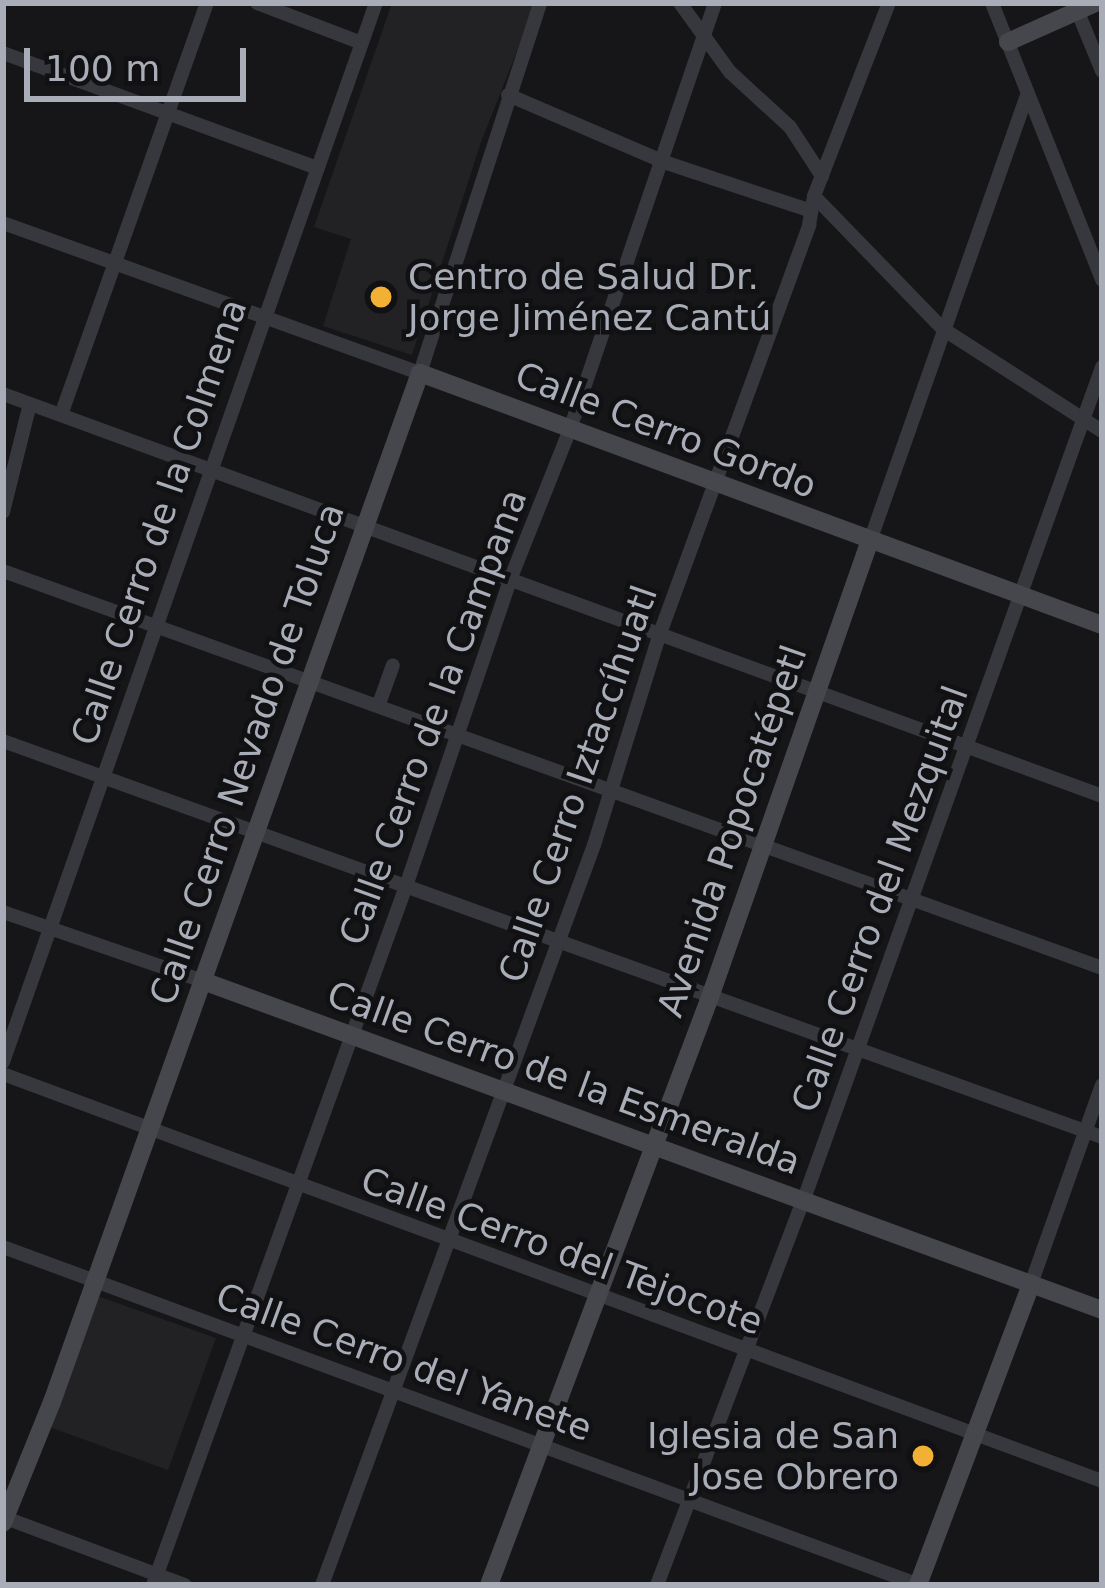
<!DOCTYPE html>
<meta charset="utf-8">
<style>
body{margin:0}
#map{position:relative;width:1105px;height:1588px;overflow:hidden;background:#161618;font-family:"DejaVu Sans",sans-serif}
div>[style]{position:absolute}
.built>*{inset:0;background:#222225}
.street>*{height:14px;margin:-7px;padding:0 7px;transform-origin:7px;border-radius:7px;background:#37383d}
.secondary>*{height:18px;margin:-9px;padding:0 9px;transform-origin:9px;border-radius:9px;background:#45474d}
.dots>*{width:33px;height:33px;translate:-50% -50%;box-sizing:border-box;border:6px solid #111113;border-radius:50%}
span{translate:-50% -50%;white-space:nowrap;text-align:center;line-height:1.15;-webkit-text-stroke:9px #111113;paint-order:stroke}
.poi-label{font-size:36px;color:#a8adb8}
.left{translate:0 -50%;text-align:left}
.right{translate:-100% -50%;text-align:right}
.street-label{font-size:36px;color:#a8adb8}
.frame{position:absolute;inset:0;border:6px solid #a8adb8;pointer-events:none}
.scale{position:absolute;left:24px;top:48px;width:222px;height:54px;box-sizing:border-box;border:6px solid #a8adb8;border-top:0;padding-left:15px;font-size:36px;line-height:42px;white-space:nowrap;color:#a8adb8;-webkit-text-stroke:9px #111113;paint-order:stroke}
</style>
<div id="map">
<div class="built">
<i style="clip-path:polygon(392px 3px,536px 3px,481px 142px,412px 355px,323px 326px,351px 239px,314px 227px)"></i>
<i style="clip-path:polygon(92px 1294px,216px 1338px,168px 1470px,44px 1425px)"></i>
</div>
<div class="street">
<i style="left:257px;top:3px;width:112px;rotate:20.9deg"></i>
<i style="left:680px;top:3px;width:85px;rotate:54.1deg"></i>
<i style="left:730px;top:72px;width:81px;rotate:42.5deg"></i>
<i style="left:790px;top:127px;width:59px;rotate:56.9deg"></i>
<i style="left:992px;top:3px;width:298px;rotate:68.3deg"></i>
<i style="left:1077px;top:10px;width:66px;rotate:67.7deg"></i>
<i style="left:3px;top:53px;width:335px;rotate:20.1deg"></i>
<i style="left:508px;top:95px;width:170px;rotate:23.2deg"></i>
<i style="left:664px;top:162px;width:155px;rotate:18.4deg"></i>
<i style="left:814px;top:196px;width:185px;rotate:45.9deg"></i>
<i style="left:943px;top:329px;width:189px;rotate:32.7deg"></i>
<i style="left:3px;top:223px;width:443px;rotate:19.8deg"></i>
<i style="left:420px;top:373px;width:389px;rotate:-72deg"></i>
<i style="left:3px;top:394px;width:1170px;rotate:20.09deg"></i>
<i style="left:61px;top:415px;width:437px;rotate:-70.5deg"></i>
<i style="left:3px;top:512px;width:111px;rotate:-76deg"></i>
<i style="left:870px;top:541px;width:472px;rotate:-70.6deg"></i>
<i style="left:3px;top:571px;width:1169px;rotate:19.86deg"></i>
<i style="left:379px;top:704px;width:41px;rotate:-70.3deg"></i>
<i style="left:3px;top:741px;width:1168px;rotate:19.82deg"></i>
<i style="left:3px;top:912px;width:212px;rotate:19deg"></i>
<i style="left:3px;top:1062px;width:1123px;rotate:-70.6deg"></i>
<i style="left:3px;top:1074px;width:1172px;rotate:20.32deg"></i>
<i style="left:3px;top:1247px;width:976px;rotate:20.25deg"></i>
<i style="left:1031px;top:1284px;width:211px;rotate:-70.4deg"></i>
<i style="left:3px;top:1517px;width:194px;rotate:20.5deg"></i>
<i style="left:153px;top:1585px;width:743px;rotate:-70.1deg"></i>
<i style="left:406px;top:886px;width:323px;rotate:-71.2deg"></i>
<i style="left:510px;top:580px;width:162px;rotate:-68.3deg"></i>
<i style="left:570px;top:429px;width:450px;rotate:-71.2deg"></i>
<i style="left:322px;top:1585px;width:788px;rotate:-69.82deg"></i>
<i style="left:594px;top:845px;width:219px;rotate:-72.7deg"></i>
<i style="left:659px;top:636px;width:438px;rotate:-69.9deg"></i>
<i style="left:809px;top:225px;width:29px;rotate:-80deg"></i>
<i style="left:814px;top:196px;width:207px;rotate:-68.8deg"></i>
<i style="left:657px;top:1585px;width:413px;rotate:-69.2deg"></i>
<i style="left:804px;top:1199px;width:884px;rotate:-70.29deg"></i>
</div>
<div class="secondary">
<i style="left:1008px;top:42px;width:95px;rotate:-24.1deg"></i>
<i style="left:203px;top:981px;width:957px;rotate:20.1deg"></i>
<i style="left:3px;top:1523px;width:131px;rotate:-68deg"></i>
<i style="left:52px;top:1402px;width:1093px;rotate:-70.32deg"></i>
<i style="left:420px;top:373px;width:727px;rotate:20.28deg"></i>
<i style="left:489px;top:1585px;width:628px;rotate:-69.4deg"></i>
<i style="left:710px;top:997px;width:483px;rotate:-70.7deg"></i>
<i style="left:918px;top:1585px;width:322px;rotate:-69.4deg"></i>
</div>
<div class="dots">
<i style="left:381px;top:297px;background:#f2b134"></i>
<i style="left:923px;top:1456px;background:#f2b134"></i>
</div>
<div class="poi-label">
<span class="left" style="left:408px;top:297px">Centro de Salud Dr.<br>Jorge Jiménez Cantú</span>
<span class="right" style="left:899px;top:1456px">Iglesia de San<br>Jose Obrero</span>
</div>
<div class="street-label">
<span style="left:666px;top:430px;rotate:21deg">Calle Cerro Gordo</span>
<span style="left:159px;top:522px;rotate:-71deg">Calle Cerro de la Colmena</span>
<span style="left:433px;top:717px;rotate:-70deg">Calle Cerro de la Campana</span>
<span style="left:247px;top:754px;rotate:-71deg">Calle Cerro Nevado de Toluca</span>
<span style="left:578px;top:784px;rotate:-71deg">Calle Cerro Iztaccíhuatl</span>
<span style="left:732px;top:831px;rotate:-71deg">Avenida Popocatépetl</span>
<span style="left:880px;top:899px;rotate:-70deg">Calle Cerro del Mezquital</span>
<span style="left:564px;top:1078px;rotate:20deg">Calle Cerro de la Esmeralda</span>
<span style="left:562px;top:1251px;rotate:20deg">Calle Cerro del Tejocote</span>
<span style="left:404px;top:1362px;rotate:20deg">Calle Cerro del Yanete</span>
</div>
<div class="frame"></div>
<div class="scale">100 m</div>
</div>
